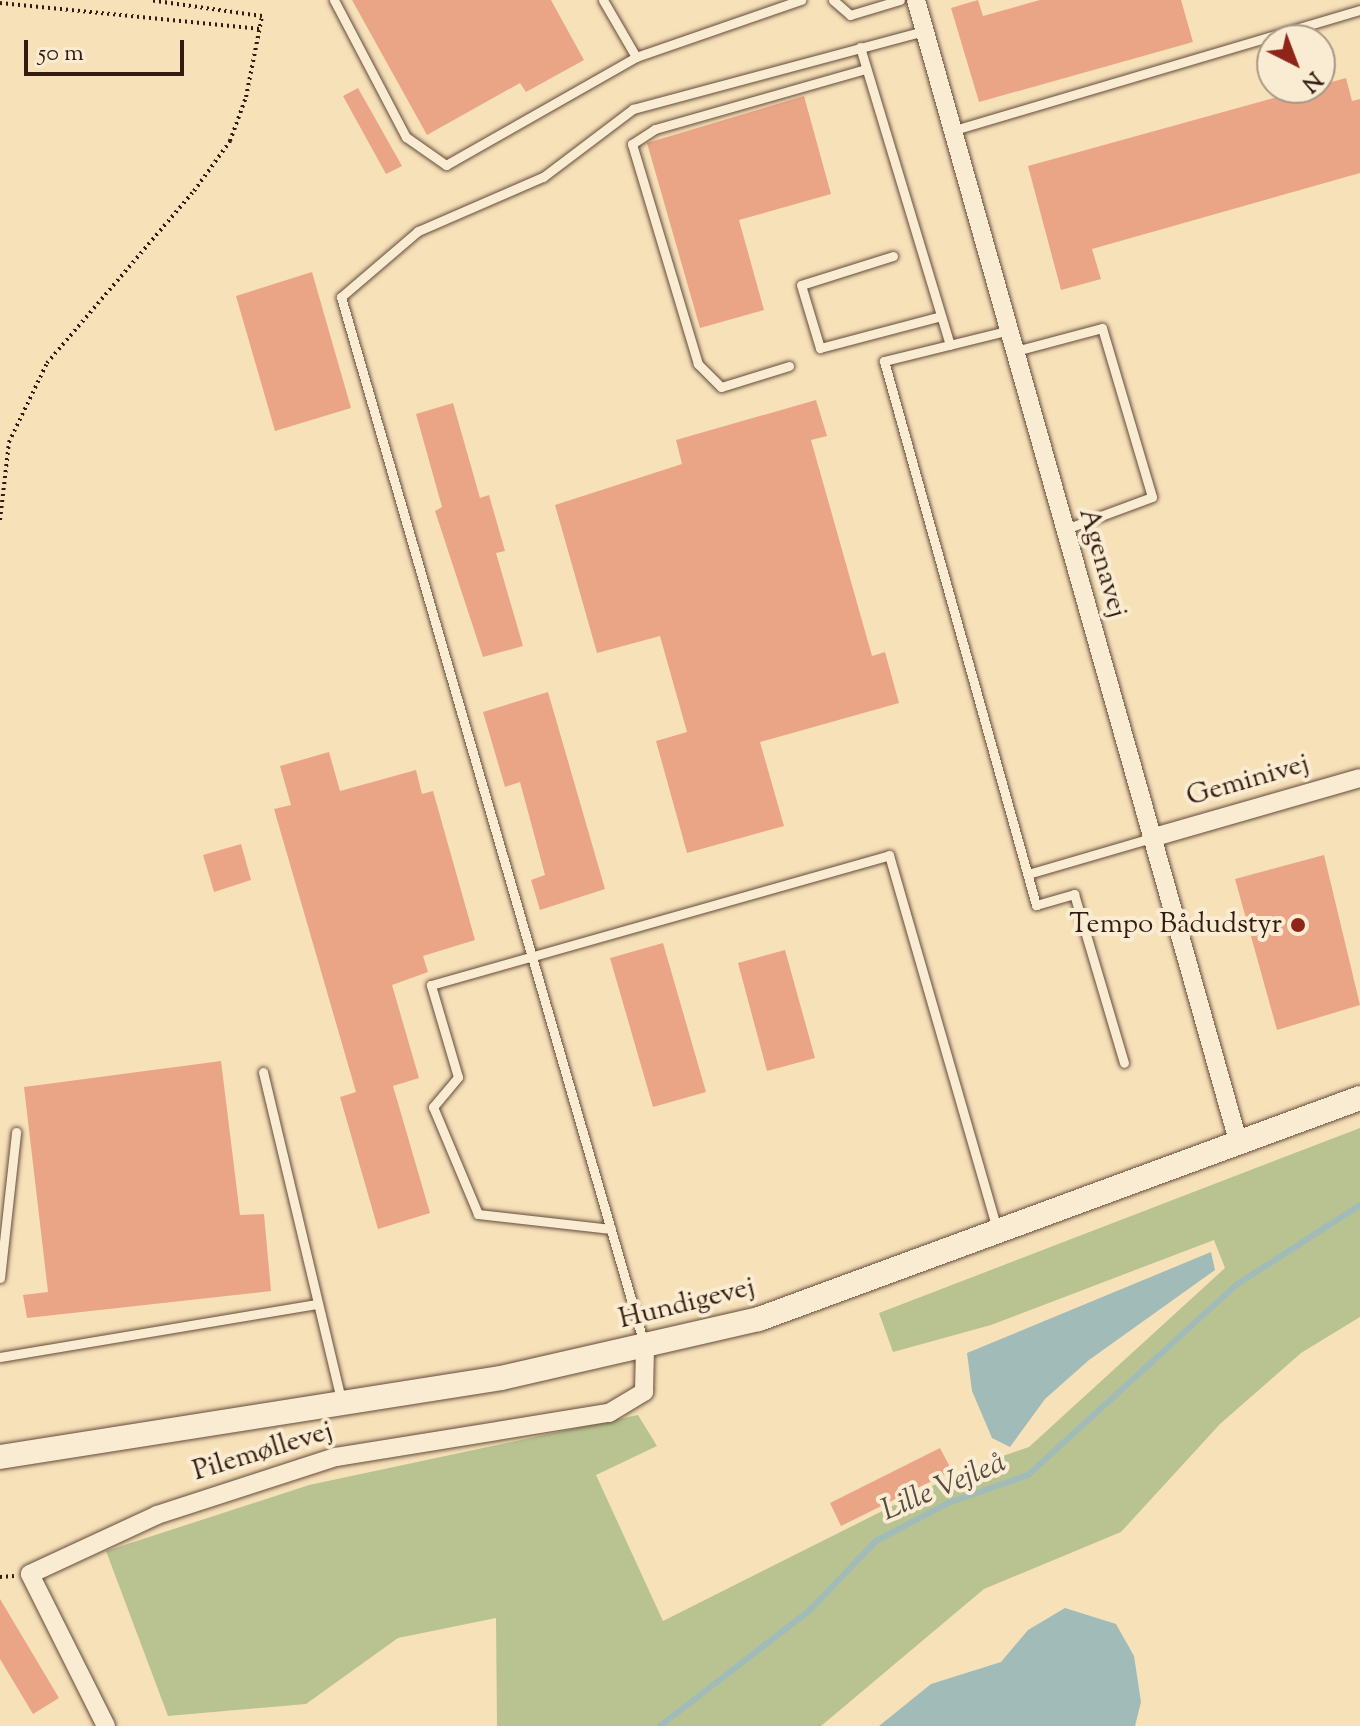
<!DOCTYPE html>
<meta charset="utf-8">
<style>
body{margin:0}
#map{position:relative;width:1360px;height:1726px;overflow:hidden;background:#f7e1b9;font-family:"Sorts Mill Goudy",serif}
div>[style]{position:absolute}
.green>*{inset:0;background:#b9c392}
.water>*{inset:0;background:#a1bbb9}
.stream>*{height:6px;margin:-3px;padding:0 3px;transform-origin:3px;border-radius:3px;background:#a1bbb9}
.building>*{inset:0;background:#eaa586}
.path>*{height:4px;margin-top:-2px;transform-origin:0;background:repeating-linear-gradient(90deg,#331b11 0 2px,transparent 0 6px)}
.roads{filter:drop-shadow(0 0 2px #644c3b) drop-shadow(0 0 2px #644c3b)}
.lane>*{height:9px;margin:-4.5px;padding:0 4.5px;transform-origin:4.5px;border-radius:4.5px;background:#faecd2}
.street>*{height:18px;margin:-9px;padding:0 9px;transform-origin:9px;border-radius:9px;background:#faecd2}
.secondary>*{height:24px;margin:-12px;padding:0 12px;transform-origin:12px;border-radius:12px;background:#faecd2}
.dots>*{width:22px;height:22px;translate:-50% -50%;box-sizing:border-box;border:4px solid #faecd2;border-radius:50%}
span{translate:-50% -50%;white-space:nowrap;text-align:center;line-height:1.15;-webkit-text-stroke:8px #faecd2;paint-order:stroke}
.street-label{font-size:28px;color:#331b11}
.poi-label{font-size:28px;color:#331b11}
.right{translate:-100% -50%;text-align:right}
.water-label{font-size:30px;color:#544b43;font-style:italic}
.north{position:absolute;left:1256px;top:24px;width:80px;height:80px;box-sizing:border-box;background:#faecd2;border:2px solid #aa9885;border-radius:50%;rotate:138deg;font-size:22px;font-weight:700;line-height:32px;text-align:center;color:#331b11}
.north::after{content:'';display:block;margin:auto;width:28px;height:36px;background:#8f2418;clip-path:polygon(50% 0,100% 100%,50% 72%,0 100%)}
.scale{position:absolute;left:24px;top:40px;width:160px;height:36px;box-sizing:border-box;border:4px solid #331b11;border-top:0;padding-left:10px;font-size:24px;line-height:28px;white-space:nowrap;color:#331b11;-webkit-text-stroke:6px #faecd2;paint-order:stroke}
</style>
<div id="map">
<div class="green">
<i style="clip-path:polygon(1360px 1128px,1360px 1317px,1301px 1353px,1220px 1424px,1121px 1532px,984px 1589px,821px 1726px,497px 1726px,496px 1618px,398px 1638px,306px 1704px,168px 1716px,106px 1551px,309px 1485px,638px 1415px,657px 1446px,596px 1475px,663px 1621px,968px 1468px,1029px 1447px,1225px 1268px,1214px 1240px,991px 1325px,893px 1352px,879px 1313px)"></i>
</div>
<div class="water">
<i style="clip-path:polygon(1211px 1252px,1215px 1270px,1089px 1360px,1045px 1399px,1010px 1447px,992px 1438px,972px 1391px,967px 1353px)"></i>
<i style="clip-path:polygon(1065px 1608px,1116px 1624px,1134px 1656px,1141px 1702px,1135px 1726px,879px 1726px,931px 1684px,1001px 1662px,1028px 1630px)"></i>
</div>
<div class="stream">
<i style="left:660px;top:1726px;width:188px;rotate:-37.7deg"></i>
<i style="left:809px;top:1611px;width:97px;rotate:-46.3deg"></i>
<i style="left:876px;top:1541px;width:81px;rotate:-27.8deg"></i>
<i style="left:948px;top:1503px;width:85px;rotate:-19.3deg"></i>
<i style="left:1028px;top:1475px;width:282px;rotate:-42.4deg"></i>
<i style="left:1236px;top:1285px;width:148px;rotate:-32.8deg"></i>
</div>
<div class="building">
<i style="clip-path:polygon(352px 0,551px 0,584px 60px,526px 92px,520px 83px,427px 135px)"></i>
<i style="clip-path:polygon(978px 0,983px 16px,1040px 0,1181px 0,1193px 42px,979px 102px,951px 8px)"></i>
<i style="clip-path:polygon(1346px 78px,1352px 101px,1360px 99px,1360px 173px,1092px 249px,1101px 279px,1061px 290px,1028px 166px)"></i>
<i style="clip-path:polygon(358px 88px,402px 166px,386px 174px,343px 96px)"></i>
<i style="clip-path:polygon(804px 96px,831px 194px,739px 220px,764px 310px,700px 328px,647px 143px)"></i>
<i style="clip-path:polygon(312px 272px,351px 408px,275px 431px,236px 296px)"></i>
<i style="clip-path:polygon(816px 400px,827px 436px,811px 440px,872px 656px,885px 652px,899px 703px,760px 742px,784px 826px,687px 853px,656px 741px,687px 732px,660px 636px,597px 653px,555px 505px,682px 464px,676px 440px)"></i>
<i style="clip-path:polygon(453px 403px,480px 498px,489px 495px,505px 551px,496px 553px,523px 646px,483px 657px,435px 511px,442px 507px,416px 414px)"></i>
<i style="clip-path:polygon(548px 692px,605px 889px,540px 910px,531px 880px,545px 875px,520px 782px,505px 787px,483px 712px)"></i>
<i style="clip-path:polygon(329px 752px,340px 791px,416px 770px,422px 794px,433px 791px,475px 940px,423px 956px,428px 972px,392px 985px,419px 1078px,393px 1086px,430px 1213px,378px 1229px,340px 1097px,356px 1092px,274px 809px,291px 805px,280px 766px)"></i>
<i style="clip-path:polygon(241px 844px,251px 880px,214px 892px,203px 855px)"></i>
<i style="clip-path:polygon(1324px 855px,1360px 1005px,1277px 1030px,1235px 879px)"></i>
<i style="clip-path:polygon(663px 943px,706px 1092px,653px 1107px,610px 958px)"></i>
<i style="clip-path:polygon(785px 950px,815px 1058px,767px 1071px,738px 963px)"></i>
<i style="clip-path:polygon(221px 1061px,240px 1215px,264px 1214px,271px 1291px,27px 1318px,23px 1295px,48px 1292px,24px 1087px)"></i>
<i style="clip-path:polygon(940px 1448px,952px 1471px,841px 1526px,830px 1503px)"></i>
<i style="clip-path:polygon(0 1599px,59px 1698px,33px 1714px,0 1659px)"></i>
</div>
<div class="path">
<i style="left:0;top:3px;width:261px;rotate:5.7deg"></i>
<i style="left:0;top:520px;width:79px;rotate:-83.4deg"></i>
<i style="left:9px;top:442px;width:88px;rotate:-64.3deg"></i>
<i style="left:47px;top:363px;width:226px;rotate:-49.5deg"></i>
<i style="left:194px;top:191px;width:62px;rotate:-54.2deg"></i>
<i style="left:230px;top:141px;width:47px;rotate:-70deg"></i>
<i style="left:246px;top:97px;width:83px;rotate:-78.8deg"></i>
<i style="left:262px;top:16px;width:114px;rotate:-171.9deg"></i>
<i style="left:0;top:1577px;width:14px;rotate:-4deg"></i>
</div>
<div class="roads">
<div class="lane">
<i style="left:334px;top:0;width:155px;rotate:62.3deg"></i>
<i style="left:406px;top:137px;width:49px;rotate:35deg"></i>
<i style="left:446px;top:165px;width:219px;rotate:-29.6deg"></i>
<i style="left:603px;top:0;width:66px;rotate:59.9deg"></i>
<i style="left:636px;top:57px;width:175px;rotate:-19.1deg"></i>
<i style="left:833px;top:0;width:23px;rotate:41deg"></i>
<i style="left:850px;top:15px;width:52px;rotate:-16.7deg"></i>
<i style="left:860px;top:47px;width:311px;rotate:73.2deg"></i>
<i style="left:951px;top:131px;width:427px;rotate:-16.5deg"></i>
<i style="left:893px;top:256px;width:96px;rotate:162.5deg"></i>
<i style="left:801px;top:285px;width:66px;rotate:73.2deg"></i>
<i style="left:820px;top:348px;width:125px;rotate:-14.8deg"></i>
<i style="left:1006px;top:331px;width:126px;rotate:166.2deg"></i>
<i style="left:884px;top:361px;width:565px;rotate:74.39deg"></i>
<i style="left:1036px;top:905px;width:40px;rotate:-16deg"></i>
<i style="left:1074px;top:894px;width:176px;rotate:73.5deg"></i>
<i style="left:1012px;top:352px;width:93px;rotate:-14.9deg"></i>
<i style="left:1102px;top:328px;width:176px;rotate:73.5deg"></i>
<i style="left:1152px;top:497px;width:95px;rotate:159.7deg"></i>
<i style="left:789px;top:366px;width:71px;rotate:162.8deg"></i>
<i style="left:721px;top:387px;width:33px;rotate:-135deg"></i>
<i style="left:698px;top:364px;width:230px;rotate:-106.7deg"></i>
<i style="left:632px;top:144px;width:27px;rotate:-33deg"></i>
<i style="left:655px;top:129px;width:219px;rotate:-15.9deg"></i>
<i style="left:1028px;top:874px;width:128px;rotate:-16.3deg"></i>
<i style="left:263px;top:1072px;width:340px;rotate:76.6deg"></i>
<i style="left:611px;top:1229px;width:134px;rotate:-173.6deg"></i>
<i style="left:478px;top:1214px;width:116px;rotate:-112.8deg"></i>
<i style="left:433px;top:1107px;width:39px;rotate:-50deg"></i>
<i style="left:458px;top:1077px;width:96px;rotate:-106.4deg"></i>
<i style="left:431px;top:985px;width:476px;rotate:-15.8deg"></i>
<i style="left:889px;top:855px;width:388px;rotate:73.9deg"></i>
<i style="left:0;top:1278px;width:147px;rotate:-83.7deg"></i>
<i style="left:644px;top:1344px;width:1090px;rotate:-106.14deg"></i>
<i style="left:341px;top:297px;width:101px;rotate:-40.6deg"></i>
<i style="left:418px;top:231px;width:136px;rotate:-23.4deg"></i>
<i style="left:543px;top:177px;width:113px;rotate:-37.1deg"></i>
<i style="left:633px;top:109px;width:301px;rotate:-15deg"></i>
<i style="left:0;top:1357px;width:321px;rotate:-9.5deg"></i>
</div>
<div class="street">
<i style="left:916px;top:0;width:1186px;rotate:74.24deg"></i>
<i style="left:1151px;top:838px;width:217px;rotate:-16deg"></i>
<i style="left:106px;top:1726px;width:170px;rotate:-116.6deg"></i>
<i style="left:30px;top:1574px;width:140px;rotate:-24.9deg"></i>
<i style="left:157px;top:1515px;width:188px;rotate:-18deg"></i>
<i style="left:336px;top:1457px;width:277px;rotate:-9.2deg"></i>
<i style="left:609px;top:1413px;width:41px;rotate:-31deg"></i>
<i style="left:644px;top:1392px;width:45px;rotate:-88.7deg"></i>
</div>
<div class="secondary">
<i style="left:0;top:1457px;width:507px;rotate:-8.96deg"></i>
<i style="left:501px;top:1378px;width:265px;rotate:-12.9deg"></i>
<i style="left:759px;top:1319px;width:640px;rotate:-20.19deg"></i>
</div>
</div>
<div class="dots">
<i style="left:1298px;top:925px;background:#8f2418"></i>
</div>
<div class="street-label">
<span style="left:1102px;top:563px;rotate:74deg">Agenavej</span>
<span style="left:1248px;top:781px;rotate:-16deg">Geminivej</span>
<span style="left:687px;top:1304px;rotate:-14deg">Hundigevej</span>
<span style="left:263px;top:1452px;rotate:-17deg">Pilemøllevej</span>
</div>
<div class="poi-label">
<span class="right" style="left:1282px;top:925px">Tempo Bådudstyr</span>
</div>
<div class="water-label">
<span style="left:944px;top:1488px;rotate:-23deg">Lille Vejleå</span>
</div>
<div class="north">N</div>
<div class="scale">50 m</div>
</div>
